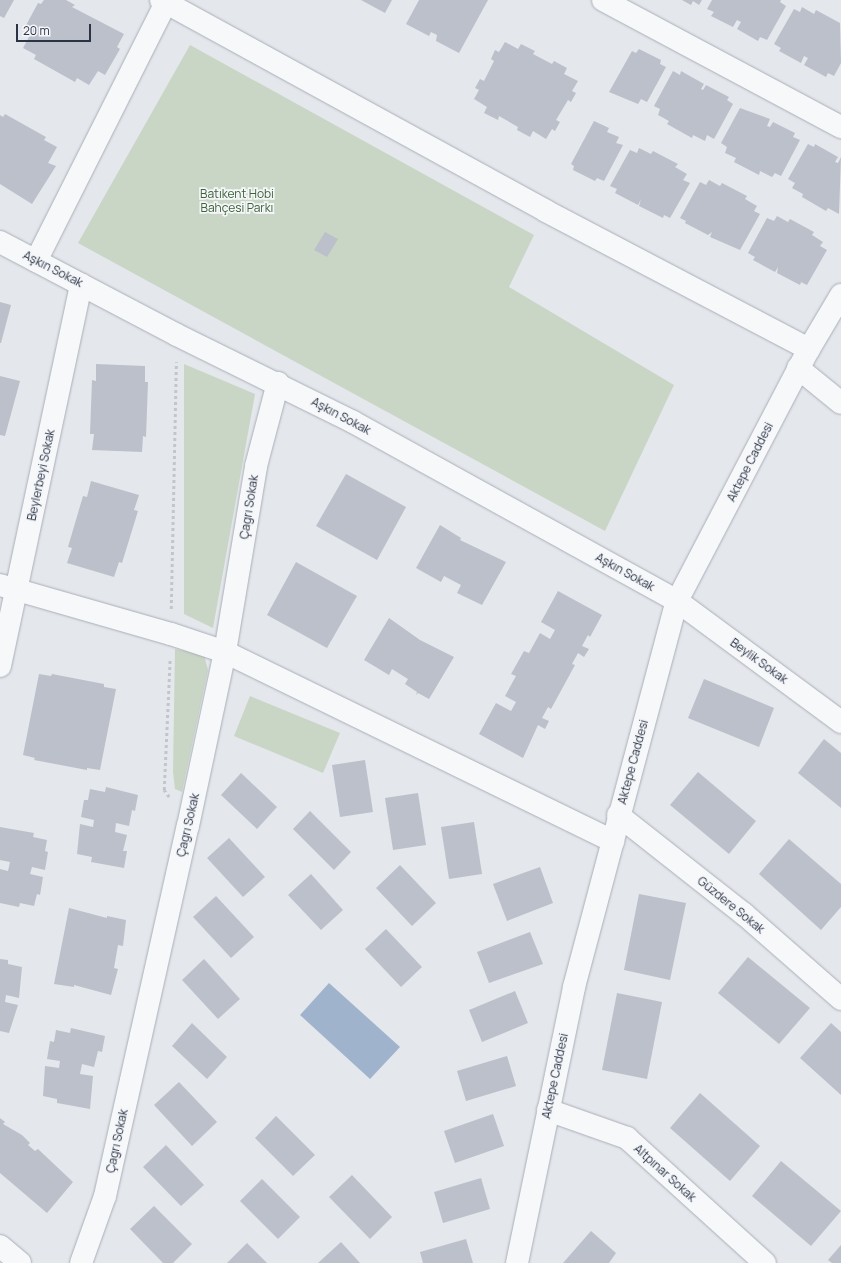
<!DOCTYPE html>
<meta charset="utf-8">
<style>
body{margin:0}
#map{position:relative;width:841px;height:1263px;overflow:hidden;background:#e4e7ec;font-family:Manrope,sans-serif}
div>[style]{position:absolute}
.green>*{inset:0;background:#c9d6c5}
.water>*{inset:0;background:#9fb4cc}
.building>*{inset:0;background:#bbc0ca}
.path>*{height:2.5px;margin-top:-1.25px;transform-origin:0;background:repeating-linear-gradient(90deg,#c2c5cb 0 3px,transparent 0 6px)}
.roads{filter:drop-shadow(0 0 1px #a9aeb7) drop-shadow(0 0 1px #a9aeb7)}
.street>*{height:22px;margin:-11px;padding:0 11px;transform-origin:11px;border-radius:11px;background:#f7f8fa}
span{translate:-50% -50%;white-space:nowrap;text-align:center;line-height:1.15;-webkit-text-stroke:3.5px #f4f6f9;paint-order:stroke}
.park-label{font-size:12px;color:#3f6138}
.street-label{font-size:12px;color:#2b3445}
.scale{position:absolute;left:16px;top:24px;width:75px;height:18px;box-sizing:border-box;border:2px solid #2b3445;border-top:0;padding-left:5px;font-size:12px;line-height:14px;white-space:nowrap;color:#2b3445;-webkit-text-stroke:3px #f4f6f9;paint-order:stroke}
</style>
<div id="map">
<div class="green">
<i style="clip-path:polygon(190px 45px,534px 235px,509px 287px,674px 385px,605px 531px,78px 243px)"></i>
<i style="clip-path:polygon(184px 364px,255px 394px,213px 628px,184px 614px)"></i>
<i style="clip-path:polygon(175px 649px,204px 655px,208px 670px,182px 792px,175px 789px,173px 772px)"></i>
<i style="clip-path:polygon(250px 696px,340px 733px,323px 773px,234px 736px)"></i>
</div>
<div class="water">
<i style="clip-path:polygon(329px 983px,400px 1047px,370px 1079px,300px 1015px)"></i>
</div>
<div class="building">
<i style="clip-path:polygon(0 0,14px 0,4px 18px,0 16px)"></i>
<i style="clip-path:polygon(44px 0,66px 0,75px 5px,72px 7px,124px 34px,117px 47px,120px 49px,105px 75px,98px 71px,89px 85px,77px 78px,75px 82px,34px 59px,36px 55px,23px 48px,31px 33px,24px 29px,38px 3px,41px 4px)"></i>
<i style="clip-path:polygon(361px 0,392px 0,385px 13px)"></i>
<i style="clip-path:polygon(419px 0,488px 0,459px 53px,436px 41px,437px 35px,431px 32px,429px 36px,406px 24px)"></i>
<i style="clip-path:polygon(682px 0,702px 0,699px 5px,693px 1px,691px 5px)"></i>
<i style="clip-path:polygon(712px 0,781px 0,780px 2px,786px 6px,767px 40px,760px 37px,758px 41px,737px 29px,741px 22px,737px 20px,733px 27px,711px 16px,714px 12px,707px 9px)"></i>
<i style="clip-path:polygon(802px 7px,814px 14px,816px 10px,840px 23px,841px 63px,834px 76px,828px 73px,826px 77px,804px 65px,808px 58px,804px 56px,801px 63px,779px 51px,781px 48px,774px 44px,794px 9px,800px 12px)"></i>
<i style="clip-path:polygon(505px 42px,518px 49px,521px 44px,535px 51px,533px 54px,552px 64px,554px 61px,567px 68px,564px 74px,578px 81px,572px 91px,576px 93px,571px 102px,568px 100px,556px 120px,560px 122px,555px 131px,552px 129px,546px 139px,533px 131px,530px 137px,517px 130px,518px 127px,499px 116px,498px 120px,484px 113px,487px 107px,474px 99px,479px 90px,475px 88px,480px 79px,484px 81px,494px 61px,491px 59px,495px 50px,499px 52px)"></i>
<i style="clip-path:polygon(639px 49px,661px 60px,660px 64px,666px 67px,647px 102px,641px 99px,638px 104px,609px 92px,632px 51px,636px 53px)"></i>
<i style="clip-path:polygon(673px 71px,680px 75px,681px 71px,704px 84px,701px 89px,703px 90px,706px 85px,729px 97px,727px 100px,733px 104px,714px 139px,707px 135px,705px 141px,693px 135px,692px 138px,667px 124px,669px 121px,658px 115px,660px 109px,654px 106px)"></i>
<i style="clip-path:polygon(740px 108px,770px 119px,767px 126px,770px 127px,773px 122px,795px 133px,793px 137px,800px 140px,781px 176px,775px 173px,772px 177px,760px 171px,759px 175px,734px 162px,736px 158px,725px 153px,727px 147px,721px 143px)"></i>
<i style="clip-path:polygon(5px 114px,46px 137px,44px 140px,57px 147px,48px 163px,56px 166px,32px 204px,0 184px,0 115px,3px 117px)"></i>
<i style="clip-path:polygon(594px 121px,609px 128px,607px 132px,619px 137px,616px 143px,623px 145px,604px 181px,597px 178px,595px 181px,573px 170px,574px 166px,571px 164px)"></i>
<i style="clip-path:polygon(808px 144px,814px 147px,815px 144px,838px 157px,835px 162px,838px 163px,841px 157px,839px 214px,828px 208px,826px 211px,802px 197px,803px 194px,792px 188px,795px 183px,788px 179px)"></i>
<i style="clip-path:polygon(639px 148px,651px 154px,653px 151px,678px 164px,675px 167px,687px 174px,683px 180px,690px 183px,670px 218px,664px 215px,663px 218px,639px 206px,641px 199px,638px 205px,615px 193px,617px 189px,610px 186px,630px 150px,637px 153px)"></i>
<i style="clip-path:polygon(709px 180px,720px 186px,722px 183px,747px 196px,745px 199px,757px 206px,754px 211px,760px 214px,740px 250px,710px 237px,712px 232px,708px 235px,685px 223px,686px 221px,680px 218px,700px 182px,706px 185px)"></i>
<i style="clip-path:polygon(777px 216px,788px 222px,790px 219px,814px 232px,812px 235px,823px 242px,820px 246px,827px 250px,807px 285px,801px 282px,800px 285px,777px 273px,778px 267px,775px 272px,753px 260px,755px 257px,748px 253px,767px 218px,774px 221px)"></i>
<i style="clip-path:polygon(325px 232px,338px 239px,327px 257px,314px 250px)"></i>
<i style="clip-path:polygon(0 302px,11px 305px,1px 343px,0 343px)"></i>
<i style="clip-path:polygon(96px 364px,145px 366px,145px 382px,148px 382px,146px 437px,143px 436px,142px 452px,92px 450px,94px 434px,90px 434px,92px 380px,96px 381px)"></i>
<i style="clip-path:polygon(0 376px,20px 381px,5px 436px,0 435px)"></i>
<i style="clip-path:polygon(346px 474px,406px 507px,377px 560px,316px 526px)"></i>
<i style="clip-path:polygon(91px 481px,139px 495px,134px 510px,138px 511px,122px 563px,119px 562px,114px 577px,67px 563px,72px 548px,68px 547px,83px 496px,87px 497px)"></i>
<i style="clip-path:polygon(440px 525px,461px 538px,460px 540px,506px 562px,482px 605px,457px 593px,461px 585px,444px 576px,441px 582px,416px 568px)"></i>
<i style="clip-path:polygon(296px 562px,357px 596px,327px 648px,267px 615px)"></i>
<i style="clip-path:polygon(558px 591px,602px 615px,590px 637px,588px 635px,582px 646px,589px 649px,584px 657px,578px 653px,572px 664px,575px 665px,551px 709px,548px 707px,542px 718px,549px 721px,545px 729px,538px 725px,523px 758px,479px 734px,496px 703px,511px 711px,516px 702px,505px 696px,516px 676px,511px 674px,524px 651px,529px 653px,540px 633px,550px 639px,555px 630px,541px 622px)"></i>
<i style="clip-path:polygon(389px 618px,420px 640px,454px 657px,429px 699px,418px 693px,416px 695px,417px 692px,405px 684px,408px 679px,392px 669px,389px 675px,364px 660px)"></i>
<i style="clip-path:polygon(39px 674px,51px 676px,52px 674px,104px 684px,104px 687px,116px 689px,100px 770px,87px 768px,87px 770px,34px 760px,35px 758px,23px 755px)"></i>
<i style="clip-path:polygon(704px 679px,774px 708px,759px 747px,688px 718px)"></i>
<i style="clip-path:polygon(824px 739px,841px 753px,841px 808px,798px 773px)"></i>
<i style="clip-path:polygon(365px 760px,373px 812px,340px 817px,332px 765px)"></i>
<i style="clip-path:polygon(698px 772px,756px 821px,729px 854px,670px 805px)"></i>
<i style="clip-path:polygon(241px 773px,277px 807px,257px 829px,221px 795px)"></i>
<i style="clip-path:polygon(106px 787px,138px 795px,135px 811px,132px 810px,129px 826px,116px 823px,115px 832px,127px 835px,123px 851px,127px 851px,124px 868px,91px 862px,92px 857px,77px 854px,80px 824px,93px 827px,94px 820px,81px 817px,84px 800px,88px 800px,90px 789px,105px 792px)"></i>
<i style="clip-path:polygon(418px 793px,426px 845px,393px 850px,385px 798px)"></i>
<i style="clip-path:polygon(310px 811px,351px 852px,334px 870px,293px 829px)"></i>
<i style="clip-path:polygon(474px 822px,482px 874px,449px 879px,441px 827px)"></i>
<i style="clip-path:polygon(0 827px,34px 833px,33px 837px,47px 840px,45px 851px,48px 852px,45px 870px,32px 867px,30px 874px,43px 877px,40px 895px,37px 894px,34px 906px,20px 903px,19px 907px,0 903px,0 869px,8px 871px,10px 862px,0 860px)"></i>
<i style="clip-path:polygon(229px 838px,265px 877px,243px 897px,207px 858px)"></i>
<i style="clip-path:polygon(789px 839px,841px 884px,841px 907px,821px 930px,759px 874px)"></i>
<i style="clip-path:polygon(400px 865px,436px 903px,412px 926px,376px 888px)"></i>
<i style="clip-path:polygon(540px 867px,553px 903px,507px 921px,493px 884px)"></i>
<i style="clip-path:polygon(311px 874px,343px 910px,321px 930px,288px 895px)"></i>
<i style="clip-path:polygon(639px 894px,686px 903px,670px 980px,624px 970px)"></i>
<i style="clip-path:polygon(216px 896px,254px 937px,231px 958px,193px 917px)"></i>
<i style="clip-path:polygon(69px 908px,107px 918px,107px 916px,126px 920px,123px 946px,118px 945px,114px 968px,118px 969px,111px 995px,74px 985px,74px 987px,54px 984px)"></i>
<i style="clip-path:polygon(386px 929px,422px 967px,401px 987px,365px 949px)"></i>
<i style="clip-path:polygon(530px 932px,543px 964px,489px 983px,477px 952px)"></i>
<i style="clip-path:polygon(748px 957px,810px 1008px,779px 1044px,718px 993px)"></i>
<i style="clip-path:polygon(0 959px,8px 960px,8px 964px,22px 967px,19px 998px,6px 995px,5px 1002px,18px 1005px,9px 1033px,0 1031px)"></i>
<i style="clip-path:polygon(204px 959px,240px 999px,218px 1019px,182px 980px)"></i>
<i style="clip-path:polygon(515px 991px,528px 1023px,482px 1042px,469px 1010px)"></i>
<i style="clip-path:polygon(617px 993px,662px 1002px,647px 1079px,602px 1070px)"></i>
<i style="clip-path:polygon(192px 1023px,227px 1057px,207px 1079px,172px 1046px)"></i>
<i style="clip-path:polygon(831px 1023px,841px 1032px,841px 1095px,800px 1058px)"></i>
<i style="clip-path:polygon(71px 1028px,105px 1036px,102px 1052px,98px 1051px,94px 1067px,82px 1064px,80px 1074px,93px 1076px,90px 1109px,57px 1103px,57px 1099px,43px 1096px,45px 1066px,59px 1068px,60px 1061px,47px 1059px,50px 1041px,54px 1042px,56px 1030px,70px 1033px)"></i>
<i style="clip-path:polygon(507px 1056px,516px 1086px,466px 1101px,457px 1071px)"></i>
<i style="clip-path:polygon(179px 1082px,217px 1122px,192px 1146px,154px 1105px)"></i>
<i style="clip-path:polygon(700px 1093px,760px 1146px,730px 1181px,670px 1128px)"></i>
<i style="clip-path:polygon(493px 1114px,504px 1146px,455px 1163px,444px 1131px)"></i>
<i style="clip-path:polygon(276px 1116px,315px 1155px,293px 1176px,255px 1138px)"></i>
<i style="clip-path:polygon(0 1118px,5px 1122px,3px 1124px,22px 1135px,30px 1143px,28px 1145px,35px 1151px,38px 1149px,73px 1182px,47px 1213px,0 1173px)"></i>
<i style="clip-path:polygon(166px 1145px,204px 1185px,181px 1206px,143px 1167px)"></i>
<i style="clip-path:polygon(781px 1161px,841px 1211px,811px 1246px,752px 1196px)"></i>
<i style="clip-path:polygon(352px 1175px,392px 1217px,370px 1239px,329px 1197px)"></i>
<i style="clip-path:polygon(481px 1178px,490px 1209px,443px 1223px,434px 1192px)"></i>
<i style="clip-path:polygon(262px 1179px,300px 1217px,278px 1239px,240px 1201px)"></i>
<i style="clip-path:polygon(154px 1206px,192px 1244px,173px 1263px,163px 1263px,130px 1229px)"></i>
<i style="clip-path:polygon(591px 1231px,616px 1253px,609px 1263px,563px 1263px)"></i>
<i style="clip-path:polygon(466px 1239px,473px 1263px,423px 1263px,420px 1252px)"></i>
<i style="clip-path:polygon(341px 1242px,360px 1263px,318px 1263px)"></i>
<i style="clip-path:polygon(247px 1243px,267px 1263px,227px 1263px)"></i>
<i style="clip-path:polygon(841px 1245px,841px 1263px,832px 1263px,828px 1260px)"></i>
</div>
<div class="path">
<i style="left:171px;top:609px;width:247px;rotate:-88.8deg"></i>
<i style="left:169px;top:797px;width:9px;rotate:-126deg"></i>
<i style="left:164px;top:790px;width:132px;rotate:-87.4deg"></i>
</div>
<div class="roads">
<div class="street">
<i style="left:161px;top:0;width:439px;rotate:28.7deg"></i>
<i style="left:546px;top:211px;width:297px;rotate:27.7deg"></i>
<i style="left:603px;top:0;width:270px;rotate:28.1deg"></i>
<i style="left:0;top:242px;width:200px;rotate:27.7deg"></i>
<i style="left:177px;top:335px;width:196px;rotate:26.3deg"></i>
<i style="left:353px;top:422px;width:370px;rotate:28.9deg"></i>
<i style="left:677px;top:601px;width:204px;rotate:36.4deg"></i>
<i style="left:36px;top:261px;width:292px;rotate:-63.3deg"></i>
<i style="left:798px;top:368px;width:55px;rotate:39.1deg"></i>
<i style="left:0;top:585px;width:178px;rotate:16deg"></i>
<i style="left:171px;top:634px;width:57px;rotate:18.4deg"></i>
<i style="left:225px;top:652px;width:432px;rotate:26deg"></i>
<i style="left:0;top:666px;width:390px;rotate:-78deg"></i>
<i style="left:618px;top:815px;width:160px;rotate:38.2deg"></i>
<i style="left:744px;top:914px;width:129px;rotate:41.2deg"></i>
<i style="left:548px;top:1110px;width:84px;rotate:19.5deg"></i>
<i style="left:627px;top:1138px;width:186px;rotate:42.2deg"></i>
<i style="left:0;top:1246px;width:26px;rotate:40deg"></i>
<i style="left:81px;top:1263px;width:71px;rotate:-70.3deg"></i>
<i style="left:105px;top:1196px;width:379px;rotate:-77.4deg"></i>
<i style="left:188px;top:826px;width:178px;rotate:-78deg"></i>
<i style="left:225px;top:652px;width:189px;rotate:-80.5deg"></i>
<i style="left:256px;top:466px;width:86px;rotate:-75.2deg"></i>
<i style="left:517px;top:1263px;width:282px;rotate:-78.3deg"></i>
<i style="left:574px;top:987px;width:400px;rotate:-75.1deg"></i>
<i style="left:677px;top:601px;width:284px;rotate:-62.4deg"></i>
<i style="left:809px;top:349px;width:63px;rotate:-59.3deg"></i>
</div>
</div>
<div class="park-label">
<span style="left:237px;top:201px">Batıkent Hobi<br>Bahçesi Parkı</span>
</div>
<div class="street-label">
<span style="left:53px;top:269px;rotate:27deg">Aşkın Sokak</span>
<span style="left:341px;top:416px;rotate:28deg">Aşkın Sokak</span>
<span style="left:750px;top:462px;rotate:-63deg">Aktepe Caddesi</span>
<span style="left:41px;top:475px;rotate:-78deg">Beylerbeyi Sokak</span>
<span style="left:249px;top:507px;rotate:-81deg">Çagrı Sokak</span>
<span style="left:625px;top:572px;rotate:29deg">Aşkın Sokak</span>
<span style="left:759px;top:661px;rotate:36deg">Beylik Sokak</span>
<span style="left:633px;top:762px;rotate:-75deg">Aktepe Caddesi</span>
<span style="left:188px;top:825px;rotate:-77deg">Çagrı Sokak</span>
<span style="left:731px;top:905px;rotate:39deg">Güzdere Sokak</span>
<span style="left:555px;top:1076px;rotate:-78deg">Aktepe Caddesi</span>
<span style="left:117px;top:1141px;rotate:-78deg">Çagrı Sokak</span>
<span style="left:665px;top:1173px;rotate:42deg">Altpınar Sokak</span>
</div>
<div class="scale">20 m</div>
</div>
